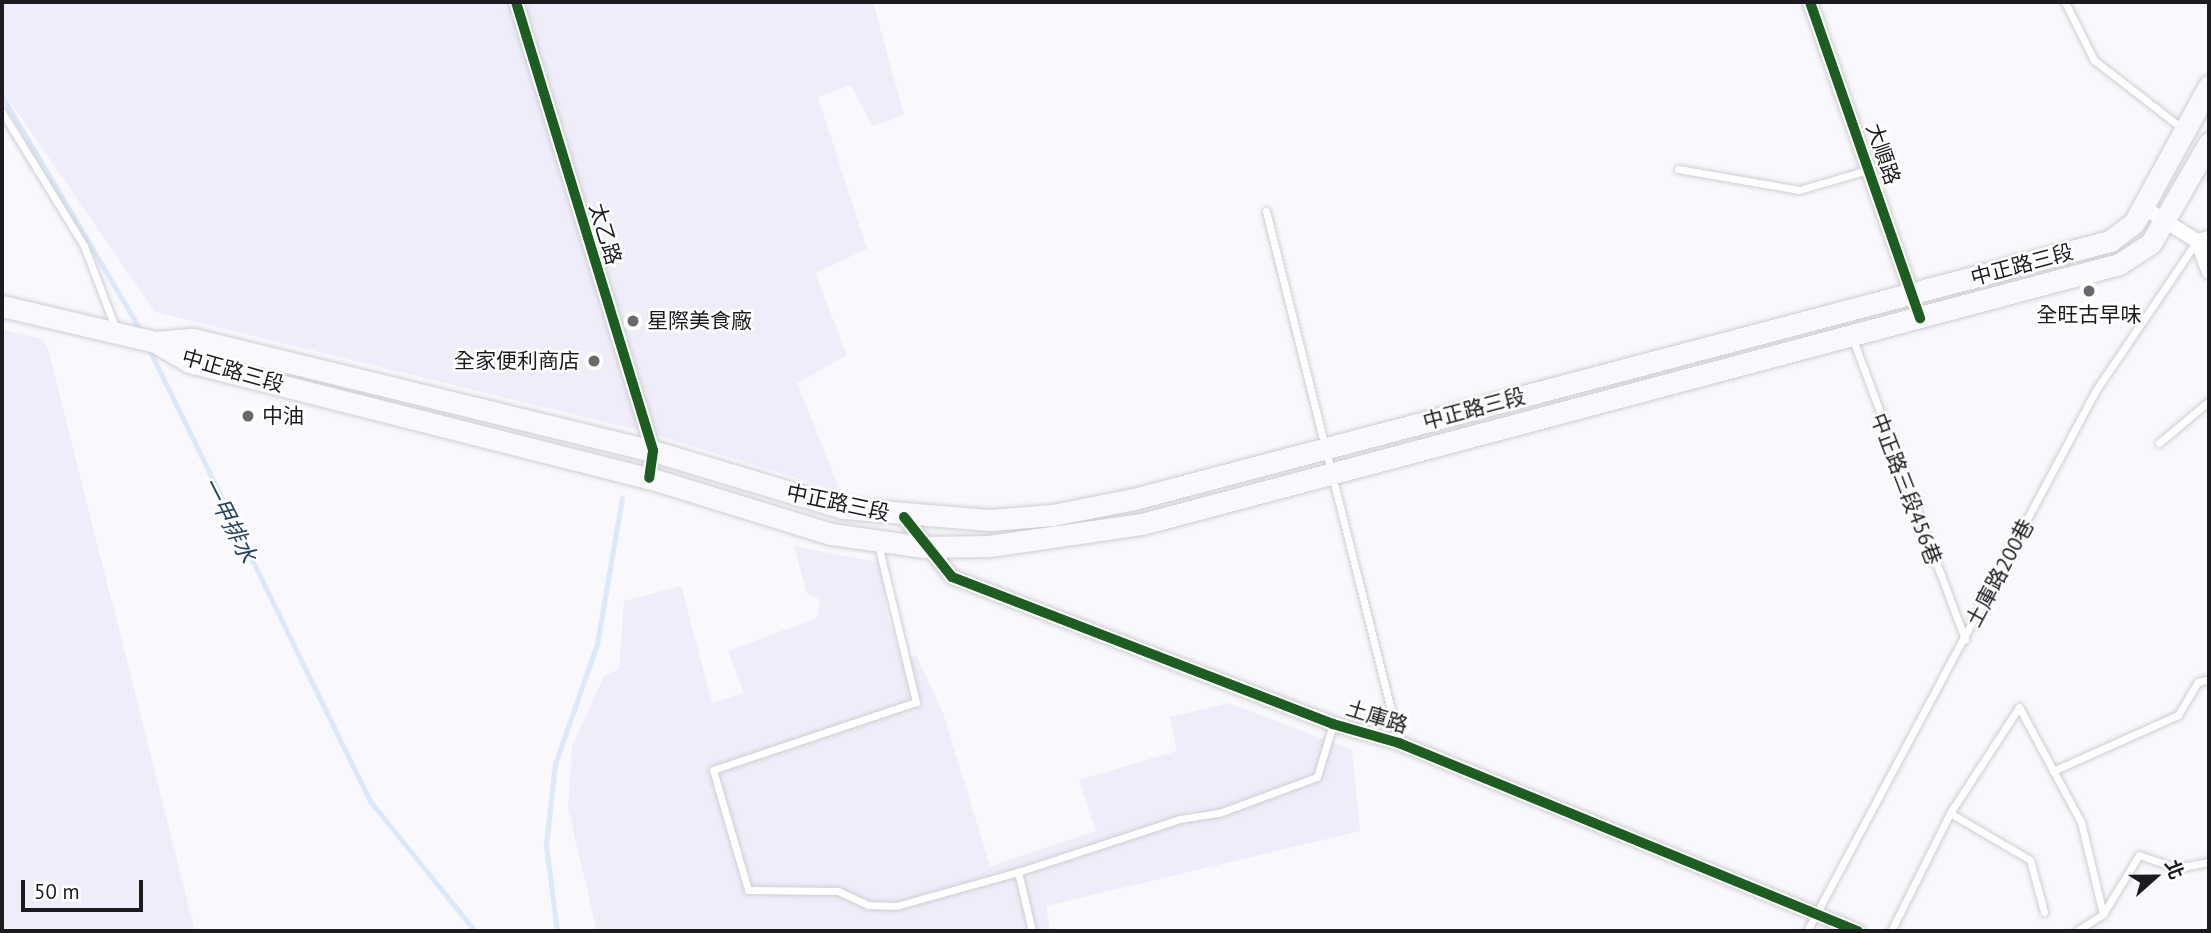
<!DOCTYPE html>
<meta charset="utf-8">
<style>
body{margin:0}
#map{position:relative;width:2211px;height:933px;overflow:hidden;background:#f9f8fc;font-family:"PT Sans","Noto Sans TC",sans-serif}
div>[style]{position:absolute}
.built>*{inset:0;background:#efedf9}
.stream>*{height:5px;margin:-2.5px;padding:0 2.5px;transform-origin:2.5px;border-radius:2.5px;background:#dae9fb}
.roads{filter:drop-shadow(0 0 2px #cfced3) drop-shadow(0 0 2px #cfced3)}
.lane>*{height:7px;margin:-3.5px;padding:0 3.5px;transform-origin:3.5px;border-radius:3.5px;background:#fefeff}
.street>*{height:14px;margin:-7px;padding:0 7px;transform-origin:7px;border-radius:7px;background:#fefeff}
.secondary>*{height:21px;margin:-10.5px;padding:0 10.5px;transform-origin:10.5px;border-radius:10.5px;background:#faf8fc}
.cycleway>*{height:10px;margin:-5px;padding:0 5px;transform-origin:5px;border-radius:5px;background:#1b5e20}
.dots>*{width:19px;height:19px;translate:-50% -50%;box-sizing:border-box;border:4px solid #fff;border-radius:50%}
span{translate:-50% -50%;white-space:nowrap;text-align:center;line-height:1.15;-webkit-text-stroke:5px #fff;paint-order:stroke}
.street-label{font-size:21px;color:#1b1b20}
.poi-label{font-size:21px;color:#1b1b20}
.left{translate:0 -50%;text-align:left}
.right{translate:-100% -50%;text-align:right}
.water-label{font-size:23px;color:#244567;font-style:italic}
.frame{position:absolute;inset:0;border:4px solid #1b1b20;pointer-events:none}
.north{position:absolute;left:2120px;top:842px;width:70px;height:70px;-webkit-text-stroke:5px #fff;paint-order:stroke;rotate:69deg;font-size:19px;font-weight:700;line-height:28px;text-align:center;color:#1b1b20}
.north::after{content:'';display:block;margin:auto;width:24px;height:32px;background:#1b1b20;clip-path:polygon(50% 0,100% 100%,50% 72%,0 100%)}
.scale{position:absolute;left:21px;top:880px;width:122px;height:32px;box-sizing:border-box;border:4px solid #1b1b20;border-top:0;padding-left:9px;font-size:21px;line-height:24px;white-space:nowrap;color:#1b1b20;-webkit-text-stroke:5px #fff;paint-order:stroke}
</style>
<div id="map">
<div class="built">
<i style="clip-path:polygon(2px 2px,873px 2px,904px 115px,872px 126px,851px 85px,818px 97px,867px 249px,815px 273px,847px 355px,797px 383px,840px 491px,649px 433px,155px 312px,2px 90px)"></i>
<i style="clip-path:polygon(2px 329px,42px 339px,48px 349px,195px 931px,2px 931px)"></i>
<i style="clip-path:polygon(794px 546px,882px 563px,887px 615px,903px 662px,916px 655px,943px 713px,990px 866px,1096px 831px,1079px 780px,1177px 751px,1170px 717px,1229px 703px,1352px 750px,1360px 831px,1046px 906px,1050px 931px,597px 931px,568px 809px,572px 747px,604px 676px,619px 669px,624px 601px,681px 586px,712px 703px,744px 693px,728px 651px,817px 618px,820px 600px,807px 593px)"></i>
</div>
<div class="stream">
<i style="left:2px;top:96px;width:275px;rotate:59.4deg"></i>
<i style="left:147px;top:345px;width:508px;rotate:63.94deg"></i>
<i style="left:370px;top:801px;width:167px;rotate:51.1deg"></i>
<i style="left:557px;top:931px;width:87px;rotate:-97.3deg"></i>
<i style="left:546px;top:845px;width:81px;rotate:-83.7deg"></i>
<i style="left:555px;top:764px;width:127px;rotate:-70.7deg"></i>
<i style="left:597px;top:644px;width:148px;rotate:-80.3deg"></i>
</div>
<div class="roads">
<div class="lane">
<i style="left:2065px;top:2px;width:65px;rotate:63.4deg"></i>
<i style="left:2094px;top:60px;width:113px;rotate:37.8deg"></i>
<i style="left:2px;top:112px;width:157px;rotate:58.5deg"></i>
<i style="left:84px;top:246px;width:90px;rotate:69.1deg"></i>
<i style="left:1678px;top:169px;width:123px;rotate:9.8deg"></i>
<i style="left:1799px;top:190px;width:72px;rotate:-16.2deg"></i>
<i style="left:1266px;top:211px;width:547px;rotate:75.94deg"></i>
<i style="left:1852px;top:337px;width:323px;rotate:69.5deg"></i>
<i style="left:2159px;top:443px;width:65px;rotate:-40deg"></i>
<i style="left:878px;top:544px;width:163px;rotate:76.5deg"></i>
<i style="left:916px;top:702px;width:214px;rotate:161.5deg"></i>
<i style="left:713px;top:770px;width:125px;rotate:73.7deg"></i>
<i style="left:748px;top:890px;width:90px;rotate:0.6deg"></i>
<i style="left:838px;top:891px;width:33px;rotate:25deg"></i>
<i style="left:868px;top:905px;width:28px;rotate:2deg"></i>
<i style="left:896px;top:906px;width:127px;rotate:-15.6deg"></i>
<i style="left:2053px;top:771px;width:137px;rotate:-24.1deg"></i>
<i style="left:2178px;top:715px;width:39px;rotate:-59deg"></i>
<i style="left:2198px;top:682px;width:11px;rotate:-15deg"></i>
<i style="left:1950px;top:813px;width:93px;rotate:30.4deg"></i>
<i style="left:2030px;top:860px;width:54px;rotate:74.9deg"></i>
<i style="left:1032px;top:931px;width:61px;rotate:-103.3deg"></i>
<i style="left:1018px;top:872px;width:170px;rotate:-18.1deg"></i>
<i style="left:1180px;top:819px;width:39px;rotate:-9deg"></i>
<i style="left:1219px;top:813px;width:104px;rotate:-20.2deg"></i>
<i style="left:1317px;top:777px;width:55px;rotate:-73.2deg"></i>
<i style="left:1807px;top:931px;width:613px;rotate:-61.89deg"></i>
<i style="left:2096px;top:390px;width:180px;rotate:-55.9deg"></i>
<i style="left:1891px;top:931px;width:132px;rotate:-63.4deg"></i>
<i style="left:1950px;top:813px;width:126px;rotate:-56.9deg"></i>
<i style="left:2019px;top:707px;width:131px;rotate:61.7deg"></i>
<i style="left:2081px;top:822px;width:95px;rotate:76.6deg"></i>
<i style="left:2077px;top:931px;width:31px;rotate:-33deg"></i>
<i style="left:2103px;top:914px;width:69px;rotate:-58.6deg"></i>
<i style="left:2139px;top:855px;width:40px;rotate:18.9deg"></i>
<i style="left:2177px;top:868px;width:33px;rotate:-11deg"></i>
</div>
<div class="street">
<i style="left:516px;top:2px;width:469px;rotate:73deg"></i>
<i style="left:653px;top:451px;width:27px;rotate:98deg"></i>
<i style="left:1810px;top:2px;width:335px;rotate:70.8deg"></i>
<i style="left:2143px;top:207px;width:64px;rotate:32.2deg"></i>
<i style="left:2197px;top:241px;width:12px;rotate:-14deg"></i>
<i style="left:2197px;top:241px;width:33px;rotate:69deg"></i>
<i style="left:904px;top:517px;width:77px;rotate:51.3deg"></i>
<i style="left:952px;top:577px;width:408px;rotate:21.1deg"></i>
<i style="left:1333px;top:724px;width:69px;rotate:16.1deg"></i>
<i style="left:1399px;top:743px;width:496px;rotate:22.3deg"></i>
</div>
<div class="secondary">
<i style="left:2px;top:306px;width:157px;rotate:13.2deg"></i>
<i style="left:155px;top:342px;width:39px;rotate:30deg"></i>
<i style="left:189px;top:362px;width:474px;rotate:14.2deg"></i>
<i style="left:649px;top:478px;width:190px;rotate:17.1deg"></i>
<i style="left:831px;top:534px;width:93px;rotate:8deg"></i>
<i style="left:923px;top:547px;width:66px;rotate:-0.9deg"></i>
<i style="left:989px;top:546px;width:155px;rotate:-8.2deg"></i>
<i style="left:1142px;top:524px;width:1011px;rotate:-14.9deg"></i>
<i style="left:2119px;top:264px;width:38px;rotate:-33deg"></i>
<i style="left:2151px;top:243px;width:116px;rotate:-59.9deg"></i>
<i style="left:155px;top:342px;width:38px;rotate:-5deg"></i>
<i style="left:193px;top:339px;width:473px;rotate:13.7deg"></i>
<i style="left:653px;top:451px;width:198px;rotate:16.7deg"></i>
<i style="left:843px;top:508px;width:147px;rotate:4.7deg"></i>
<i style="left:990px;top:520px;width:63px;rotate:-4.5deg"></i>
<i style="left:1053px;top:515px;width:83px;rotate:-11.2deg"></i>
<i style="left:1134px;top:499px;width:1010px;rotate:-14.81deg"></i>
<i style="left:2110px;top:241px;width:30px;rotate:-37deg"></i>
<i style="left:2134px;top:223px;width:156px;rotate:-61.3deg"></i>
</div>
</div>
<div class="cycleway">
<i style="left:516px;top:2px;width:469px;rotate:73deg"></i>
<i style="left:653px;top:451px;width:27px;rotate:98deg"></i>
<i style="left:1810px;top:2px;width:335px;rotate:70.8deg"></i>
<i style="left:904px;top:517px;width:77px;rotate:51.3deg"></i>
<i style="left:952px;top:577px;width:408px;rotate:21.1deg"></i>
<i style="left:1333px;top:724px;width:69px;rotate:16.1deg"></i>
<i style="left:1399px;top:743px;width:496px;rotate:22.3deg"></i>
</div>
<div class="dots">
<i style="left:2089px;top:291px;background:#69686d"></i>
<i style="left:633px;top:321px;background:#69686d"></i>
<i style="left:594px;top:361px;background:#69686d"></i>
<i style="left:248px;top:416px;background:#69686d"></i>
</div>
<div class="street-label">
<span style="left:1883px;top:154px;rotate:71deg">大順路</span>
<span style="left:605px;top:234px;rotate:73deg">太乙路</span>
<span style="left:2022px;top:265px;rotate:-15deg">中正路三段</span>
<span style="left:233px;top:371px;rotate:16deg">中正路三段</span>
<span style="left:1474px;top:409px;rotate:-15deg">中正路三段</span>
<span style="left:1906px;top:489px;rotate:69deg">中正路三段456巷</span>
<span style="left:838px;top:503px;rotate:12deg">中正路三段</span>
<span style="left:2000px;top:573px;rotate:-62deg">土庫路200巷</span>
<span style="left:1377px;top:717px;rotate:17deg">土庫路</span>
</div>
<div class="poi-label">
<span style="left:2089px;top:315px">全旺古早味</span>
<span class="left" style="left:647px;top:321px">星際美食廠</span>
<span class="right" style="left:580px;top:361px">全家便利商店</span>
<span class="left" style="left:262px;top:416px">中油</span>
</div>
<div class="water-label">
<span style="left:229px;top:520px;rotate:63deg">一甲排水</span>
</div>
<div class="frame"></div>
<div class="north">北</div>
<div class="scale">50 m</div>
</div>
